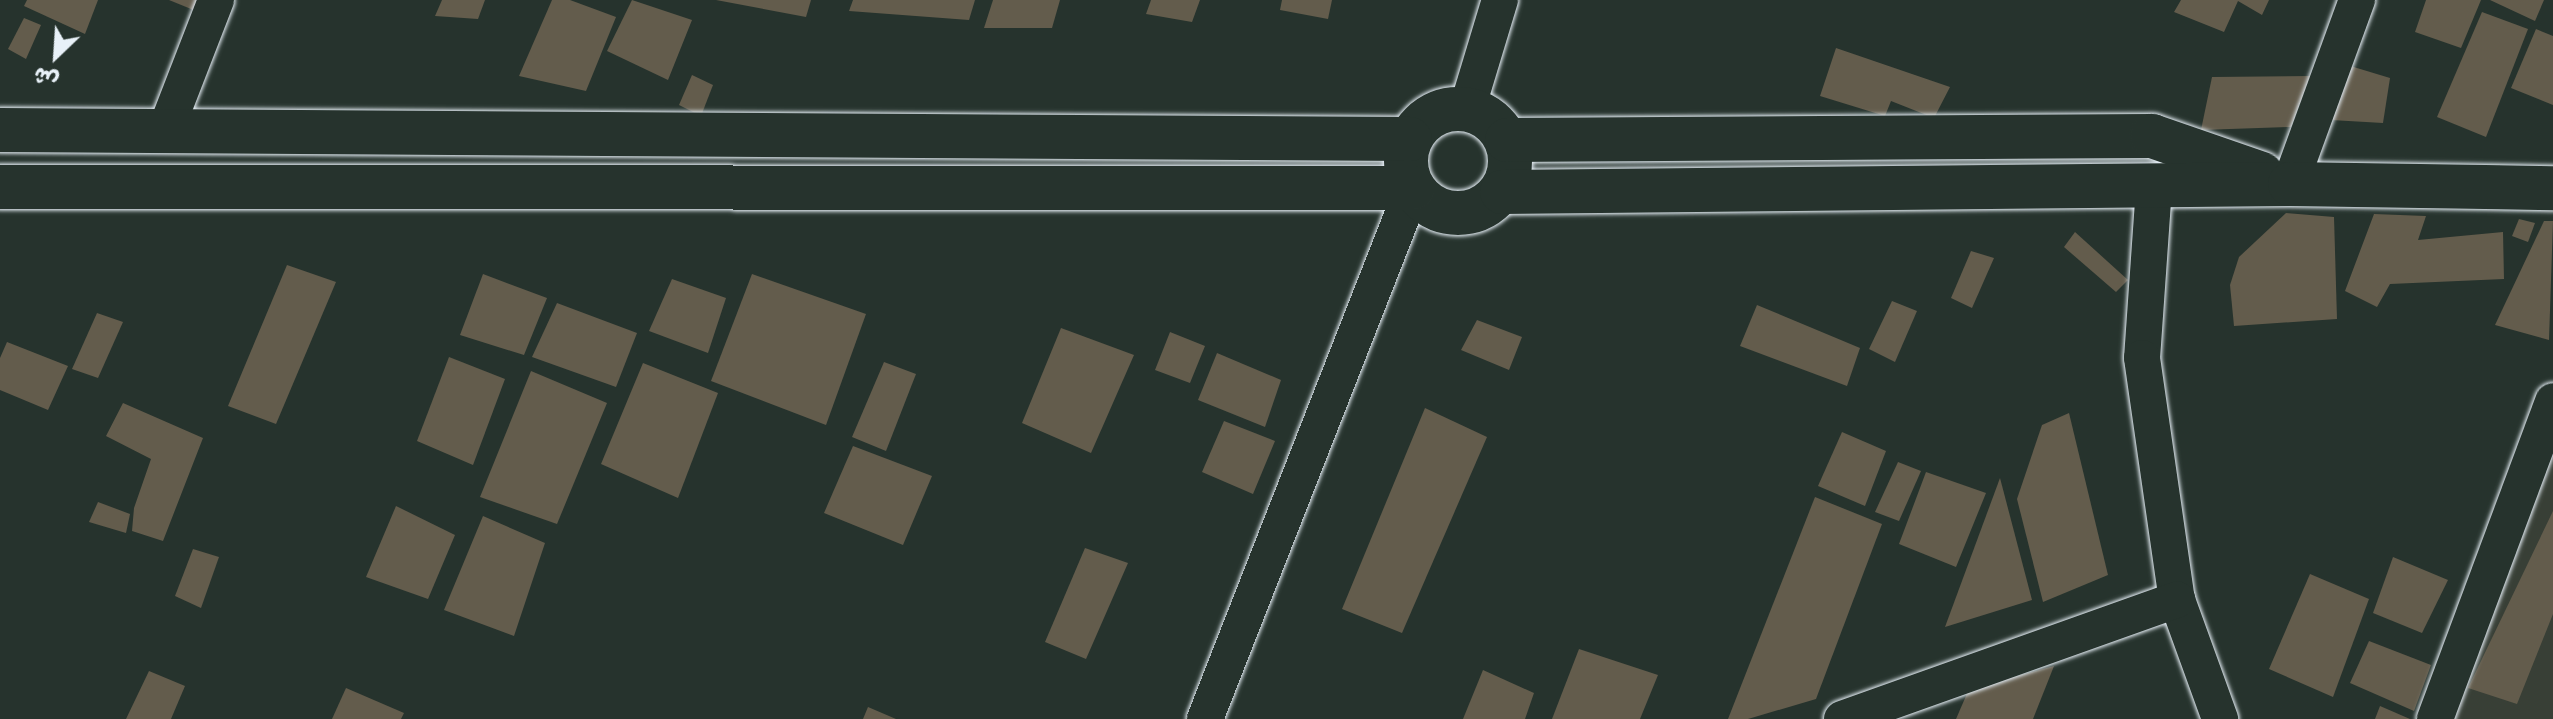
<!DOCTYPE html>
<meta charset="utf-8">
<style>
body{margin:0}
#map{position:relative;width:2553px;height:719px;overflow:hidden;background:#26332d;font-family:"Shantell Sans","Playpen Sans Arabic",sans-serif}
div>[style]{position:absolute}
.built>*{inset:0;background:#383f36}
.building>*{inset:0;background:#635c4c}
.roads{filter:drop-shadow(0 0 2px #e8f1f8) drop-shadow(0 0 2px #e8f1f8)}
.minor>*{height:36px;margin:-18px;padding:0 18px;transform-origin:18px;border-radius:18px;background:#26332d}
.tertiary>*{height:44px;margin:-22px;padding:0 22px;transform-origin:22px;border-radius:22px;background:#26332d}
.tertiary>.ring{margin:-22px;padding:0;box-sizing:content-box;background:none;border:44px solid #26332d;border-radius:50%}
span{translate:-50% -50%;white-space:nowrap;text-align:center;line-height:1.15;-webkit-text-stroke:7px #26332d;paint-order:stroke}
.north{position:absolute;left:16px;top:16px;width:80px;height:80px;-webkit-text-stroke:6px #26332d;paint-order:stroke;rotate:205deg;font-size:22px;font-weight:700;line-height:32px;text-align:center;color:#e8f1f8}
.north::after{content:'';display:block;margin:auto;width:28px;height:36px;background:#e8f1f8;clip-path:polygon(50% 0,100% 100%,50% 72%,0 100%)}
</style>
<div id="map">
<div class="built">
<i style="clip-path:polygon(2553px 449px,2553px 719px,2451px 719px)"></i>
</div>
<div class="building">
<i style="clip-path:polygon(27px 0,98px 0,85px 34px,24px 6px)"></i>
<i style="clip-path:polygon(169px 0,200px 0,196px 11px)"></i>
<i style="clip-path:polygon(442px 0,485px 0,478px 19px,435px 16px)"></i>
<i style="clip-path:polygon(552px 0,570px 0,616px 17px,586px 91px,519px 76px)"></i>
<i style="clip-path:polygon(632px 0,692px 20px,668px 80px,607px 51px)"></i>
<i style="clip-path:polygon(716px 0,811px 0,806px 17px)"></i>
<i style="clip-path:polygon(853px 0,975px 0,969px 20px,849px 11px)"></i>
<i style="clip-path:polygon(993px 0,1060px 0,1052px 28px,984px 28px)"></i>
<i style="clip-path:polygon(1151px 0,1200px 0,1192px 22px,1146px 14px)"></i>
<i style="clip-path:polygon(1282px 0,1332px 0,1328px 19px,1280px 10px)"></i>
<i style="clip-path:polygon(2181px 0,2269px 0,2262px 15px,2238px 1px,2224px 32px,2174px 12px)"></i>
<i style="clip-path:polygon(2426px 0,2481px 0,2461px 48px,2415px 32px)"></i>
<i style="clip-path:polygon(2490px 0,2544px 0,2535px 21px)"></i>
<i style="clip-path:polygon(2482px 12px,2528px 29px,2486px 137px,2437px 117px)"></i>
<i style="clip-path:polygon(24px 18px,41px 25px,26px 59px,8px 49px)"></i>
<i style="clip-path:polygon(2536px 29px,2553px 36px,2553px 105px,2511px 88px)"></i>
<i style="clip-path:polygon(1836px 48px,1950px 87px,1934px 118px,1891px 101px,1885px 116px,1820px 96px)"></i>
<i style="clip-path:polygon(2347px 65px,2390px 78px,2383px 123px,2331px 120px)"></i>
<i style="clip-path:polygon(692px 75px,713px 85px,701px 116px,679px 105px)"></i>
<i style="clip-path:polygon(2311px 76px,2291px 127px,2201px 130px,2212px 77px)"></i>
<i style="clip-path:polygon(2286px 213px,2334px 217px,2337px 319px,2234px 326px,2230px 285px,2239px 257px)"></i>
<i style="clip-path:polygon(2374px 214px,2426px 216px,2418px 240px,2503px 232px,2504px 279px,2390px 284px,2377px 307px,2345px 291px)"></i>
<i style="clip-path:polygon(2519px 219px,2535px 223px,2528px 242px,2512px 236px)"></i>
<i style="clip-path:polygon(2544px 221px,2553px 221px,2549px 340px,2495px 325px)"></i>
<i style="clip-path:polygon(2075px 232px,2128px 280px,2116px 292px,2064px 247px)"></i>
<i style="clip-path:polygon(1971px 251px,1994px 258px,1972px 308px,1951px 298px)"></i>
<i style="clip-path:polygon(287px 265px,336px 282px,276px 424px,228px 406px)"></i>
<i style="clip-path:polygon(483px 274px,547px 298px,524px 355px,460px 335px)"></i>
<i style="clip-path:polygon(752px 274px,866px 314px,826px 425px,711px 381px)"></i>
<i style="clip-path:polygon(672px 279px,726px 298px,708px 353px,649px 331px)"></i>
<i style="clip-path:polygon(1892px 301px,1917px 311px,1895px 362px,1869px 349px)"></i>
<i style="clip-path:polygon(557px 303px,637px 333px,616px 387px,532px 357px)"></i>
<i style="clip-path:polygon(1757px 305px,1860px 348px,1847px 386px,1740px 346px)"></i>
<i style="clip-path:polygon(97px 313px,123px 322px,98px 378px,72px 369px)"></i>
<i style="clip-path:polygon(1477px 320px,1522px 337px,1509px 370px,1461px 350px)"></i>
<i style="clip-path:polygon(1061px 328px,1134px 355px,1091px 453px,1022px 423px)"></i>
<i style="clip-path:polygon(1170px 332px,1205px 346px,1190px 383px,1155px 370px)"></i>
<i style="clip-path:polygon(7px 342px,68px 366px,48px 410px,0 390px,0 358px)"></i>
<i style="clip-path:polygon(1217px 353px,1281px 380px,1265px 427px,1198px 400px)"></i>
<i style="clip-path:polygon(449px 357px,505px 379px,473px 465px,417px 441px)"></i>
<i style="clip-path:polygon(884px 362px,916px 374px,886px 451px,852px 437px)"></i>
<i style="clip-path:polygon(643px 363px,718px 393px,678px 498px,601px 464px)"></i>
<i style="clip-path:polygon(531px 371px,607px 403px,557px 524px,480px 497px)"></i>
<i style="clip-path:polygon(123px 403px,203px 438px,163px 541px,132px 531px,134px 508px,151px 459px,106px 436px)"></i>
<i style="clip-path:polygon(1425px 408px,1487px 437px,1402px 633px,1342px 609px)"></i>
<i style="clip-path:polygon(2069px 413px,2108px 575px,2043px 602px,2017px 499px,2042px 425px)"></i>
<i style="clip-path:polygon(1224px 421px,1275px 441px,1253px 494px,1202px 472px)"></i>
<i style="clip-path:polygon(1842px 432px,1886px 451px,1865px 506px,1818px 486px)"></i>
<i style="clip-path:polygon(853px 446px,932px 476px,903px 545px,824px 513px)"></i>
<i style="clip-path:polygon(1898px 462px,1921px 471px,1899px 521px,1875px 512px)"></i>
<i style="clip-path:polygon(1926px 472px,1986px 493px,1956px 567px,1899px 544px)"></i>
<i style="clip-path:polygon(2000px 478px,2032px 600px,1945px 627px)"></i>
<i style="clip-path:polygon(1815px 497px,1882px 524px,1816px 699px,1748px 719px,1728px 719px)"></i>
<i style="clip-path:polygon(98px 502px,130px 514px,126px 533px,89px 522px)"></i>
<i style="clip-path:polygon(396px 506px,455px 535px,428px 599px,366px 577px)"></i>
<i style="clip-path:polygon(2553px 511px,2553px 614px,2517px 704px,2468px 688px)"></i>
<i style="clip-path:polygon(483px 516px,545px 543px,514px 636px,444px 610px)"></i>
<i style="clip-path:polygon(1085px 548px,1128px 563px,1086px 659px,1045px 642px)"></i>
<i style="clip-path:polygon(193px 549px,219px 557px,201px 608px,175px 596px)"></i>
<i style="clip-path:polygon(2393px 557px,2448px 580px,2422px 633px,2373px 613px)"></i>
<i style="clip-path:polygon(2310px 574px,2369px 599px,2333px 697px,2269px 669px)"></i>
<i style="clip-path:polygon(2369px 641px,2431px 665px,2414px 711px,2350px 683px)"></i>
<i style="clip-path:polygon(1579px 649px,1658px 675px,1640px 719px,1552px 719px)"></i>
<i style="clip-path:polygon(2054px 666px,2033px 719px,1956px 719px,1969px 689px)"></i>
<i style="clip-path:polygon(1483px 670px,1534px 693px,1525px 719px,1463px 719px)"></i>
<i style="clip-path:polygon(149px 671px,185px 686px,171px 719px,126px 719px)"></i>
<i style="clip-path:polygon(346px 688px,404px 713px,401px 719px,332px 719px)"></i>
<i style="clip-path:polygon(2380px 706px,2410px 719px,2375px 719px)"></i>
<i style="clip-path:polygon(868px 707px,896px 719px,863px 719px)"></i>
</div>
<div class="roads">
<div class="minor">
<i style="left:1467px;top:109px;width:114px;rotate:-73.2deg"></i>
<i style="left:166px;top:129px;width:138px;rotate:-68.8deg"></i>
<i style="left:2290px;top:184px;width:196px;rotate:-70deg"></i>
<i style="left:2154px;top:187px;width:171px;rotate:94deg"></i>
<i style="left:2142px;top:358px;width:245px;rotate:81.8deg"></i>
<i style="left:2177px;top:600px;width:127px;rotate:70.1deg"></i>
<i style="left:1205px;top:719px;width:570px;rotate:-68.61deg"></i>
<i style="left:1842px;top:719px;width:356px;rotate:-19.6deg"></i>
<i style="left:2435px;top:719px;width:339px;rotate:-69.6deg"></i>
</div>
<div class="tertiary">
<i class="ring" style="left:1406px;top:109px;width:60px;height:60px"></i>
<i style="left:0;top:130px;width:1410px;rotate:0.37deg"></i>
<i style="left:1507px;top:140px;width:645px;rotate:-0.36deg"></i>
<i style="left:2152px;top:136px;width:116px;rotate:19.1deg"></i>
<i style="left:0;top:187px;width:1413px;rotate:0.04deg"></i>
<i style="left:1502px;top:192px;width:788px;rotate:-0.58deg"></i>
<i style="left:2290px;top:184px;width:263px;rotate:0.9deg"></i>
</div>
</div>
<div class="north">ش</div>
</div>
